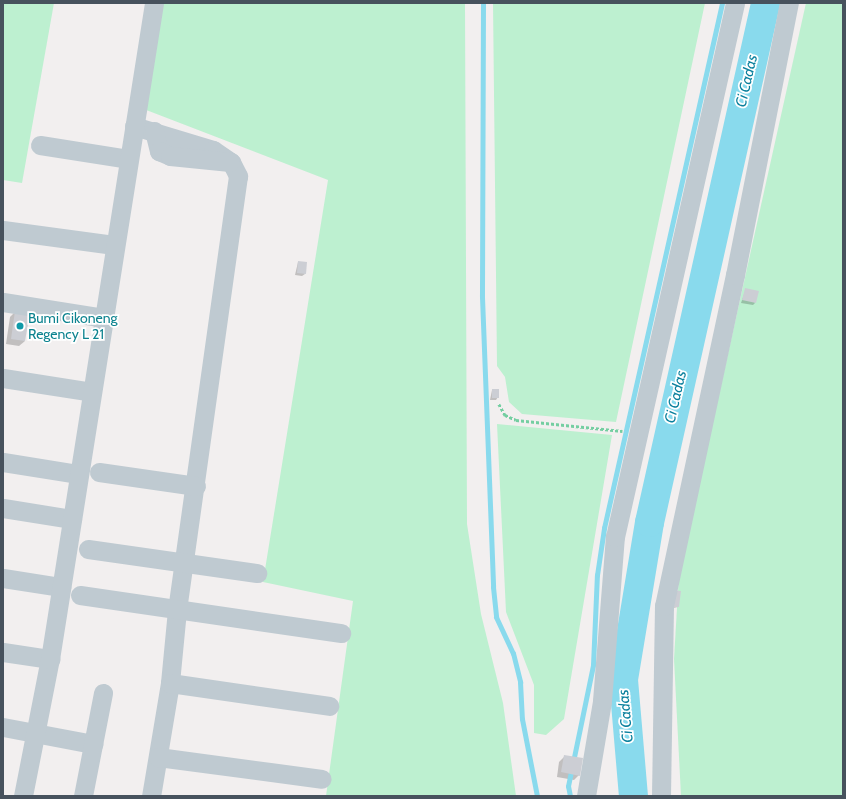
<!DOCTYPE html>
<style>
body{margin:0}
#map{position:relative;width:846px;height:799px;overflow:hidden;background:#f2efef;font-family:Cabin,sans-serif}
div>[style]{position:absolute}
.green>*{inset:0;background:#bdf0d0}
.shadow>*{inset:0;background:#0003}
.stream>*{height:5px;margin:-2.5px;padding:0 2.5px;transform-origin:2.5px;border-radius:2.5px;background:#89daed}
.river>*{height:29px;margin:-14.5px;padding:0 14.5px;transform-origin:14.5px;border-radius:14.5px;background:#89daed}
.building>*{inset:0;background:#ccced4}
.path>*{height:2.5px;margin-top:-1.25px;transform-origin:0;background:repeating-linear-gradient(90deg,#74cea1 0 3px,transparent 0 5px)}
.minor>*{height:19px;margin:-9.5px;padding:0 9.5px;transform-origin:9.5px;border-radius:9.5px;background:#bfcad1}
.dots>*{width:11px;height:11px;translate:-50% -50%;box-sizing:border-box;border:2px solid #fff;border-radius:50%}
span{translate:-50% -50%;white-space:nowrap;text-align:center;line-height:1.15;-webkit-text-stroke:3.5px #fff;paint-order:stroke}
.culture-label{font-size:14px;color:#0d838f}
.left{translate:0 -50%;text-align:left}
.water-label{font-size:15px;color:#0b809d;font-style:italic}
.frame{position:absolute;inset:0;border:4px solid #47525d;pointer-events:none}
</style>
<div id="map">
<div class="green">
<i style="clip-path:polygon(3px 3px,54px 3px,22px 183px,3px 180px)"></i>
<i style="clip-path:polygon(158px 3px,465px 3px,467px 524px,481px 614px,503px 703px,516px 796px,326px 796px,353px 601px,263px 582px,328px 180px,141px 108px)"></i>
<i style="clip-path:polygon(493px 3px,705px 3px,616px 422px,522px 414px,509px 402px,505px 377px,497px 366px)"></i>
<i style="clip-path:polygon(806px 3px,843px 3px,843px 796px,681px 796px,674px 659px,679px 574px)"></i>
<i style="clip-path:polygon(497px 424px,612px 435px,564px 719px,546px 735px,534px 733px,534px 685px,506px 612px)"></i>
</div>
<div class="shadow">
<i style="clip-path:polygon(298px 262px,305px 274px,302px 276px,295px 275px)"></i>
<i style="clip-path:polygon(746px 289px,755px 303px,753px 305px,741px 303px)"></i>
<i style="clip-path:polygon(15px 312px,25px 341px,19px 346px,6px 344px,10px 317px)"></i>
<i style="clip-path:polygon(492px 390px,498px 397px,496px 400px,490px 400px)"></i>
<i style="clip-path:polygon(679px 592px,678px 607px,668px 609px)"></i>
<i style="clip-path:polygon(565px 756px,579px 775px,574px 780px,557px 777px,559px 762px)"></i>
</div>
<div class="stream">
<i style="left:483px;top:3px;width:294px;rotate:90.2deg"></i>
<i style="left:482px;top:297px;width:290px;rotate:87.8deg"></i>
<i style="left:493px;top:587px;width:30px;rotate:84deg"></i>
<i style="left:496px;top:617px;width:40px;rotate:65deg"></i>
<i style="left:513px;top:653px;width:30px;rotate:76deg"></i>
<i style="left:520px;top:682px;width:37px;rotate:87deg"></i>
<i style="left:522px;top:719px;width:78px;rotate:79deg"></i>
<i style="left:570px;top:796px;width:10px;rotate:-101deg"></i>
<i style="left:568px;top:786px;width:124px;rotate:-78.3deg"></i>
<i style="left:593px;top:665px;width:90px;rotate:-87.5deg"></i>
<i style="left:597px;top:575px;width:48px;rotate:-81.5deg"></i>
<i style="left:604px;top:528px;width:538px;rotate:-77.33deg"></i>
</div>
<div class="river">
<i style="left:633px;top:796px;width:117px;rotate:-94.9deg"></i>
<i style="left:623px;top:679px;width:159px;rotate:-80.6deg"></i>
<i style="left:649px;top:522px;width:532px;rotate:-77.4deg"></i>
</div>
<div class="building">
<i style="clip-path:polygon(298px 261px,307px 262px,306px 274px,297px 273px)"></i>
<i style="clip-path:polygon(745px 288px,759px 291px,756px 303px,742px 300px)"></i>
<i style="clip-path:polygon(15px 311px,30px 313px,25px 341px,11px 339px)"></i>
<i style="clip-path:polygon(492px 389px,499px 389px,499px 398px,492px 398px)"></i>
<i style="clip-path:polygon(671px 590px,681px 591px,679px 607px,670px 607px)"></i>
<i style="clip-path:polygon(564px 755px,583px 758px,580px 776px,561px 772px)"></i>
</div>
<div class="path">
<i style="left:499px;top:404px;width:13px;rotate:61deg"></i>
<i style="left:505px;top:415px;width:12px;rotate:24deg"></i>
<i style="left:516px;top:420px;width:107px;rotate:5.9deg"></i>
</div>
<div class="minor">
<i style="left:134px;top:126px;width:83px;rotate:16.9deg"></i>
<i style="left:213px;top:150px;width:22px;rotate:34deg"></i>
<i style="left:231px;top:162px;width:16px;rotate:63deg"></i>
<i style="left:238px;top:176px;width:438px;rotate:98deg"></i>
<i style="left:177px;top:610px;width:73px;rotate:95.5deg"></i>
<i style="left:170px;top:683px;width:115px;rotate:99.5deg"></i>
<i style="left:154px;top:131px;width:21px;rotate:76deg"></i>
<i style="left:159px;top:151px;width:12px;rotate:24deg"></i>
<i style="left:170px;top:156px;width:60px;rotate:5.7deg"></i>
<i style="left:40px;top:145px;width:89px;rotate:9deg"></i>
<i style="left:3px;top:230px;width:112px;rotate:7.7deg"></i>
<i style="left:3px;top:302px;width:102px;rotate:9deg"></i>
<i style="left:3px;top:378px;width:90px;rotate:8.9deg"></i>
<i style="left:3px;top:462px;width:75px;rotate:9.2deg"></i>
<i style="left:99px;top:472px;width:98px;rotate:8.2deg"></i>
<i style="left:3px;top:508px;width:70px;rotate:9.1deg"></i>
<i style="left:88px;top:549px;width:171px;rotate:8.1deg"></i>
<i style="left:3px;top:578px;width:59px;rotate:8.8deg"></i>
<i style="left:80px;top:595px;width:264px;rotate:8.3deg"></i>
<i style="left:3px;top:652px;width:48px;rotate:8.5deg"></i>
<i style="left:170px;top:683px;width:161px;rotate:8.2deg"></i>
<i style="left:3px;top:727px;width:92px;rotate:10.7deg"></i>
<i style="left:158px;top:757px;width:165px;rotate:7.6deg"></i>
<i style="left:23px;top:796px;width:140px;rotate:-78.9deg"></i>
<i style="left:50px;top:659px;width:664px;rotate:-80.99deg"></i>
<i style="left:83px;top:796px;width:105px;rotate:-79deg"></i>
<i style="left:586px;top:796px;width:96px;rotate:-80.4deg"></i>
<i style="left:602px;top:701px;width:165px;rotate:-85.5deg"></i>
<i style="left:615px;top:537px;width:547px;rotate:-77.33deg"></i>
<i style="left:661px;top:796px;width:190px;rotate:-89.1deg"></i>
<i style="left:664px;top:606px;width:339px;rotate:-77.9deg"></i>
<i style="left:735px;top:275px;width:277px;rotate:-78.8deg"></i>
</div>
<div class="dots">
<i style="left:20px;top:326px;background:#0f9aa8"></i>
</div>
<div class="culture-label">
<span class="left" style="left:28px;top:326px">Bumi Cikoneng<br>Regency L 21</span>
</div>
<div class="water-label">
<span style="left:747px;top:81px;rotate:-77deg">Ci Cadas</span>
<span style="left:676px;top:397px;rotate:-77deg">Ci Cadas</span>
<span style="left:626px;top:716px;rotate:-95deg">Ci Cadas</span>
</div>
<div class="frame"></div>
</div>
